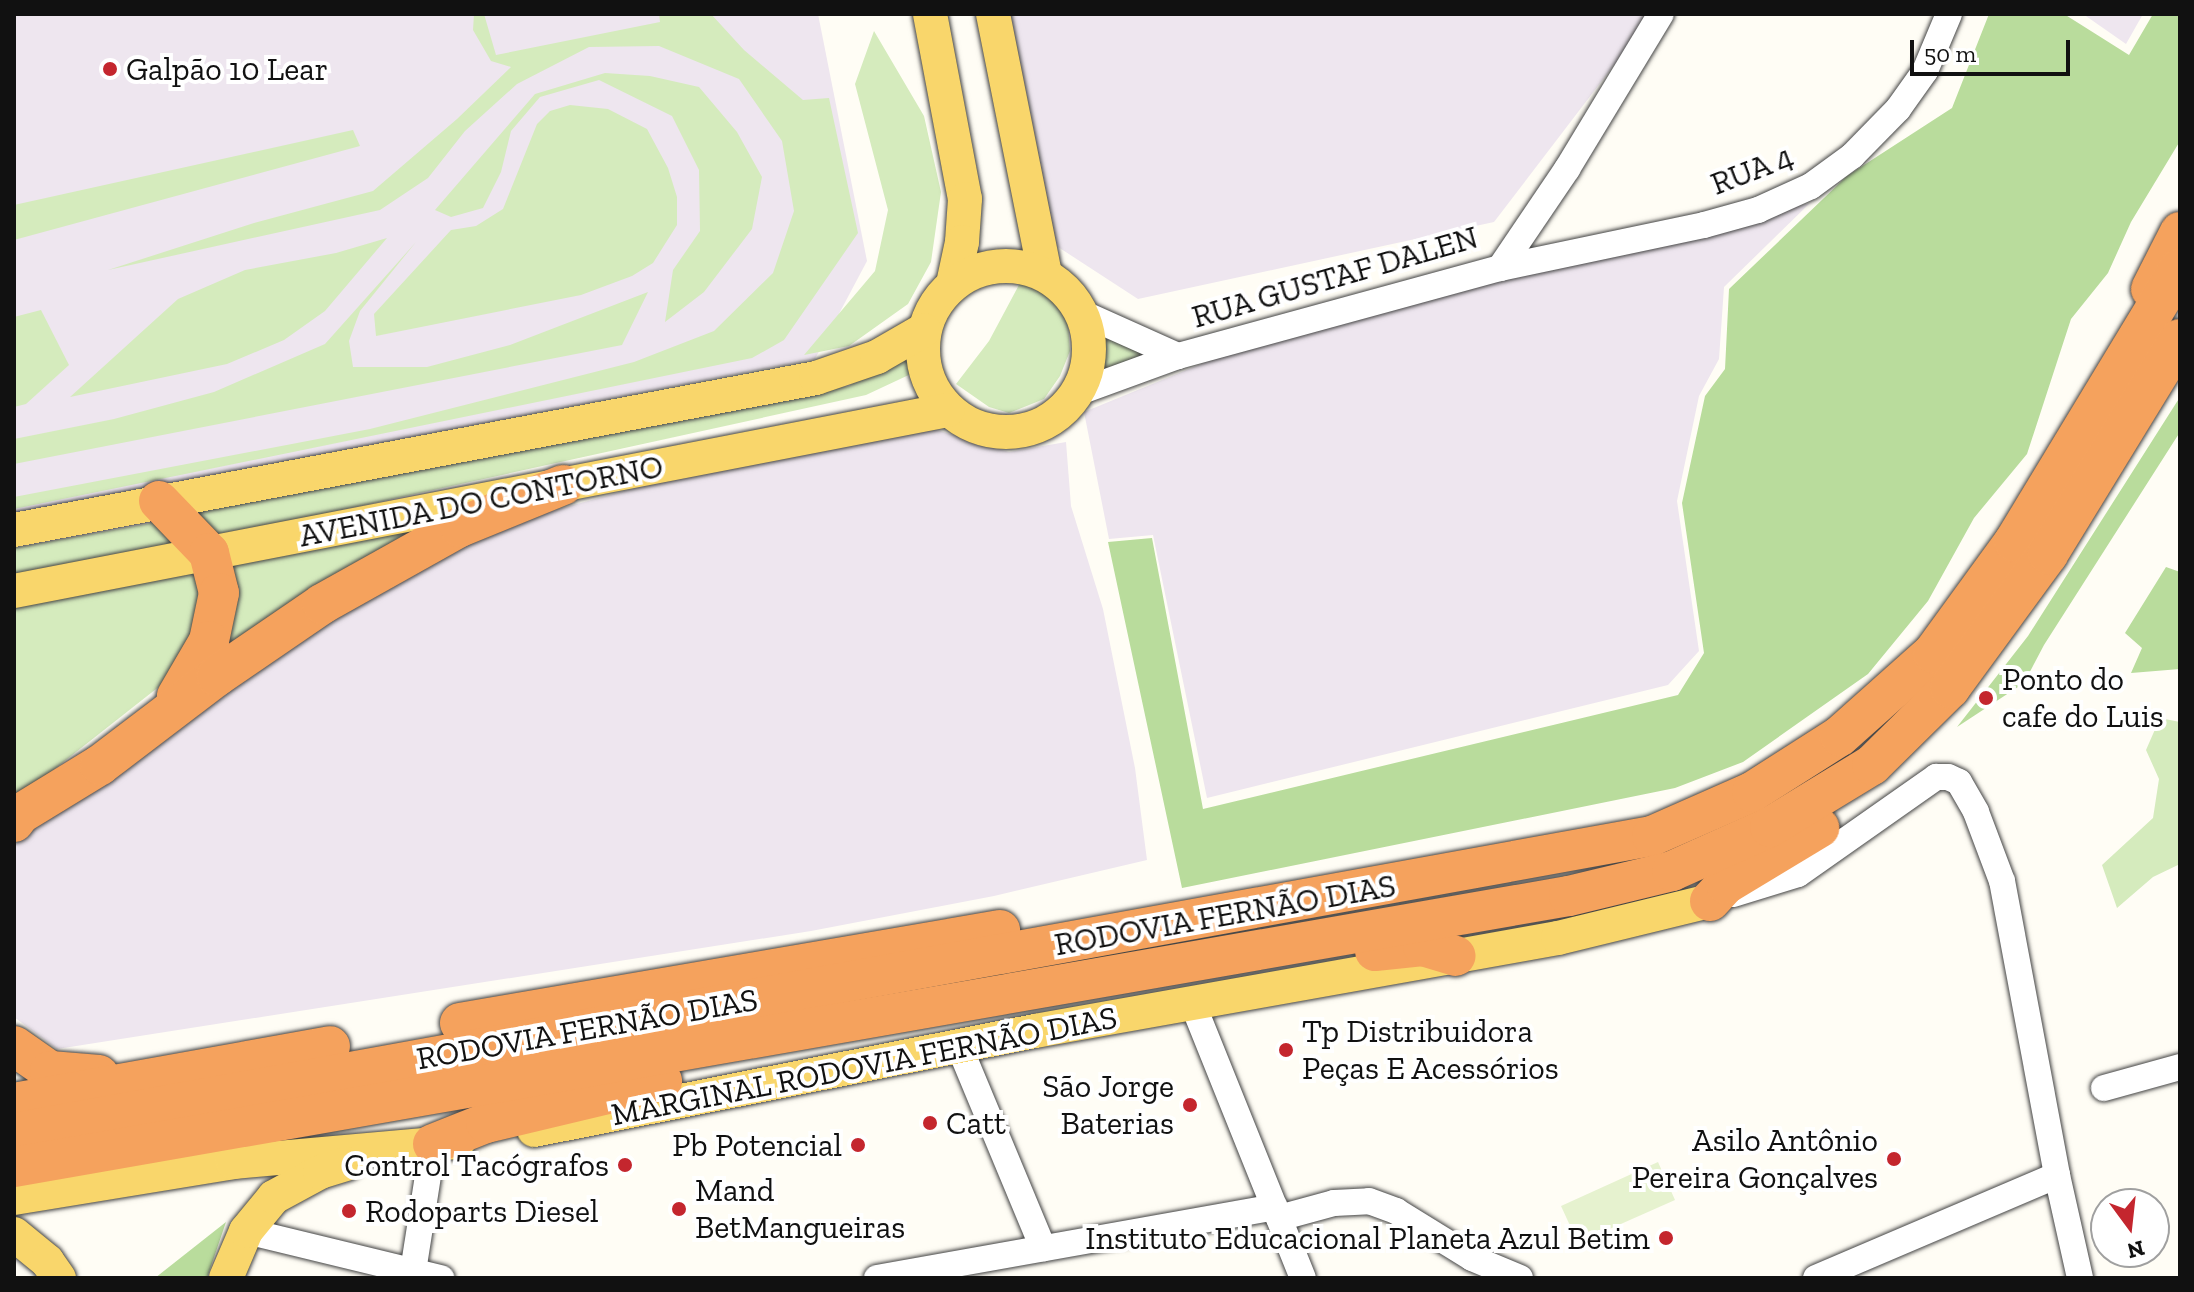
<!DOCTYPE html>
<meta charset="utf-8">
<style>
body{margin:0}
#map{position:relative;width:2194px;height:1292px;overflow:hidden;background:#fffdf5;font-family:"Zilla Slab",serif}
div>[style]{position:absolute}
.industrial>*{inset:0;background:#eee6ef}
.green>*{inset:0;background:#d5ebbd}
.forest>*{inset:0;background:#b9dc9c}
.pitch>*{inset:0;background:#e6f2cf}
.roads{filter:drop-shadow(0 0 2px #444) drop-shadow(0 0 2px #444)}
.minor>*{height:26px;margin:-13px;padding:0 13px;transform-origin:13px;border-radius:13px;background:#fff}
.major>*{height:34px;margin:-17px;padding:0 17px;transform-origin:17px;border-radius:17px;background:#f9d66b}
.major>.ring{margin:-17px;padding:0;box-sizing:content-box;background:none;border:34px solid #f9d66b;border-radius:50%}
.highway>*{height:40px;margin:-20px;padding:0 20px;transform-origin:20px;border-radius:20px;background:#f5a25d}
.dots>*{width:22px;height:22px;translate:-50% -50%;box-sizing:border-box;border:4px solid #fff;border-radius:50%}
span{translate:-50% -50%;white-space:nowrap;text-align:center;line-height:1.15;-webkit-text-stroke:8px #fff;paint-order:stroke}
.poi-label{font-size:32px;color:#111}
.left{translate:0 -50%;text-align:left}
.right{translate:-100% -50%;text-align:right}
.street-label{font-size:32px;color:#111}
.frame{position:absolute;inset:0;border:16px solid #111;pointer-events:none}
.north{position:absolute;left:2090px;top:1188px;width:80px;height:80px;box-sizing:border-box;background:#fff;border:2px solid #a0a0a0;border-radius:50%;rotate:165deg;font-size:22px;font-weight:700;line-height:32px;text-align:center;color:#111}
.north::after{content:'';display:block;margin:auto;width:28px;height:36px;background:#c4262e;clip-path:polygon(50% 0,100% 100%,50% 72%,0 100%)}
.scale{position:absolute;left:1910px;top:40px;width:160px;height:36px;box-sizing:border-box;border:4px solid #111;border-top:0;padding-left:10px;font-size:24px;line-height:28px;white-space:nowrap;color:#111;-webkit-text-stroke:6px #fff;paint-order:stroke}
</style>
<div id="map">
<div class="industrial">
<i style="clip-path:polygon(14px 14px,818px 14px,867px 261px,815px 359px,14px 514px)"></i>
<i style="clip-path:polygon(1005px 14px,1653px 14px,1494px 222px,1138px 299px,1055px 245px)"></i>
<i style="clip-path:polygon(2083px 14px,2143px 14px,2126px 44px)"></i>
<i style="clip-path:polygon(1810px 203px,1724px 287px,1719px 359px,1699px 396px,1677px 501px,1699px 651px,1668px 685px,1207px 798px,1153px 535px,1109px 539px,1084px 412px,1250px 344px)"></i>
<i style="clip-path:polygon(917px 424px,1009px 452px,1066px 442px,1071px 506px,1103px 609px,1135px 768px,1147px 860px,994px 896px,811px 931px,57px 1049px,14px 1017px,15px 845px,68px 798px,348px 607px,497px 526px,708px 468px)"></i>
</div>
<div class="green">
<i style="clip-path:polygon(474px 14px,484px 14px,496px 55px,660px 22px,659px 14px,711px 14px,744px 50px,803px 100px,829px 98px,858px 233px,784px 340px,752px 358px,14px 509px,14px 497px,370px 429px,634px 362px,714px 331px,773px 273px,794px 211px,782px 141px,739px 79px,659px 46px,589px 47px,517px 84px,465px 131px,428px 178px,380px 210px,108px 270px,254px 223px,373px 191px,457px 119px,511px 67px,491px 61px,473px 30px)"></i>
<i style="clip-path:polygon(874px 31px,924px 116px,941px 192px,931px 262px,908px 304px,849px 346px,804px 355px,875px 271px,888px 210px,855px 84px)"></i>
<i style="clip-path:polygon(605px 73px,650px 76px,699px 87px,737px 132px,762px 177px,752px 229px,704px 292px,665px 322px,673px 270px,700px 231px,699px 170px,672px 116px,599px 80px,540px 97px,511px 131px,501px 172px,483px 208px,451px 217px,435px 210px,535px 94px)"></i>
<i style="clip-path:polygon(570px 105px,608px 109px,647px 129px,668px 168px,677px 197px,677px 225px,653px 263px,632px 276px,581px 295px,376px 336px,374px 314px,451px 230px,476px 226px,503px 209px,537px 124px,550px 111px)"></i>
<i style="clip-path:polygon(353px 130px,360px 146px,14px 240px,14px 205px)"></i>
<i style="clip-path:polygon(387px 238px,325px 311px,284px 340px,227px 364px,70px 397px,178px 299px,245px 270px,336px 253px)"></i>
<i style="clip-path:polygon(416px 242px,360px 311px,349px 341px,353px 367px,427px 367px,510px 345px,648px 292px,622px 345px,14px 464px,14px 439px,114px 419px,214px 392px,325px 344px)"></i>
<i style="clip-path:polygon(1020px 283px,1050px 296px,1068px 323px,1070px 351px,1060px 376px,1044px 399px,1009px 413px,989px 407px,956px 384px,989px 341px)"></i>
<i style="clip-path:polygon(41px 310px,69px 365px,26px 404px,14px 407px,14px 317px)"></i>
<i style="clip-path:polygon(1093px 331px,1150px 352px,1100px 375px)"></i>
<i style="clip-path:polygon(906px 350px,913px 373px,866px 395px,219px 537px,185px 507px,849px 386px)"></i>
<i style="clip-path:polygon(452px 516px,230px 651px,228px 558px)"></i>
<i style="clip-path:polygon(157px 522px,183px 544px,14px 578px,14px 548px)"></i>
<i style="clip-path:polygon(199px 562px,204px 610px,184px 667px,38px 782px,14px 796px,14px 601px)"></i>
<i style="clip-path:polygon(2160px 718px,2180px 722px,2180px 864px,2153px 877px,2117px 908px,2102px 865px,2153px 818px,2159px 779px,2146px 750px)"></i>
</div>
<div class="forest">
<i style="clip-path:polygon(1989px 14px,2064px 14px,2129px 55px,2153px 14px,2180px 14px,2180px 141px,2131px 222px,2108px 273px,2071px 319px,2027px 454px,1974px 518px,1928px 601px,1868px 674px,1743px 762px,1675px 788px,1182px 888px,1108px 542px,1152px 538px,1203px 809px,1678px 695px,1704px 653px,1682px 503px,1705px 396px,1725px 369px,1729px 289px,1847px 176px,1952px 108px)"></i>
<i style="clip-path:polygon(2180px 397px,2180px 432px,2044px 645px,2024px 683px,1957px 727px,2028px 636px)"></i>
<i style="clip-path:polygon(2166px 567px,2180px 572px,2180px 669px,2131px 673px,2142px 648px,2125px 633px)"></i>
<i style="clip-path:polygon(226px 1222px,207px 1278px,154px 1278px,155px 1278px)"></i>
</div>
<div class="pitch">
<i style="clip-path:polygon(1658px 1162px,1675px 1200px,1578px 1243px,1561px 1206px)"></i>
</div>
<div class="roads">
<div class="minor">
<i style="left:1500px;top:268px;width:208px;rotate:-11.9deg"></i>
<i style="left:1704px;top:225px;width:56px;rotate:-15.5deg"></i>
<i style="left:1758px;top:210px;width:58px;rotate:-24.4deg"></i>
<i style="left:1811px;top:186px;width:51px;rotate:-36.2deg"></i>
<i style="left:1852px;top:156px;width:66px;rotate:-45.6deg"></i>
<i style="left:1898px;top:109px;width:47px;rotate:-54.6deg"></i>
<i style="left:1925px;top:71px;width:62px;rotate:-67.2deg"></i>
<i style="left:1178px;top:356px;width:334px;rotate:-15.3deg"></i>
<i style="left:1500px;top:268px;width:120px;rotate:-55.9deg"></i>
<i style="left:1567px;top:169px;width:181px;rotate:-58.8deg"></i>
<i style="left:1079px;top:392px;width:105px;rotate:-20deg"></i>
<i style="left:1178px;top:356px;width:105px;rotate:-155.9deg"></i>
<i style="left:1733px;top:894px;width:68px;rotate:-17.1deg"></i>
<i style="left:1798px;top:874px;width:169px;rotate:-35.1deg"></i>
<i style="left:1936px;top:777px;width:12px"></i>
<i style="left:1948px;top:777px;width:12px;rotate:24deg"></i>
<i style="left:1959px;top:782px;width:34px;rotate:60deg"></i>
<i style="left:1976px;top:812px;width:74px;rotate:69.4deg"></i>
<i style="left:2002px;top:881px;width:299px;rotate:79.4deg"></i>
<i style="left:2057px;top:1175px;width:106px;rotate:77.4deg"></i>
<i style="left:1192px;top:1002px;width:297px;rotate:68.1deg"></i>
<i style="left:959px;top:1046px;width:219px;rotate:67.4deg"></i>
<i style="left:2104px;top:1088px;width:79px;rotate:-15.4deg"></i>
<i style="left:1279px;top:1218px;width:57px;rotate:-15.3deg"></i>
<i style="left:1334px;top:1203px;width:35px;rotate:-3deg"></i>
<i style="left:1369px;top:1201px;width:29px;rotate:20deg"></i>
<i style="left:1396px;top:1211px;width:89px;rotate:31.7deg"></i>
<i style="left:1472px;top:1258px;width:52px;rotate:22.6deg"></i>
<i style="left:246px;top:1231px;width:201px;rotate:13.6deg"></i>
<i style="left:412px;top:1278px;width:136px;rotate:-81.1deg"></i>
<i style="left:877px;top:1278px;width:404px;rotate:-10.1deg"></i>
<i style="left:1816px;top:1278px;width:262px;rotate:-23.1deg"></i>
</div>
<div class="major">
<i style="left:930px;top:14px;width:188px;rotate:79.3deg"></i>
<i style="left:965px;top:199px;width:43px;rotate:94deg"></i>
<i style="left:962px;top:242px;width:43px;rotate:102.1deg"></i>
<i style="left:993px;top:14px;width:266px;rotate:78.7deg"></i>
<i class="ring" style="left:923px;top:266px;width:132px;height:132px"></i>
<i style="left:14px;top:530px;width:816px;rotate:-10.73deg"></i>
<i style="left:816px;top:378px;width:65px;rotate:-19deg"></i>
<i style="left:877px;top:357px;width:54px;rotate:-29.9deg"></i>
<i style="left:14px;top:591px;width:951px;rotate:-10.97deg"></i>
<i style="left:534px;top:1130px;width:511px;rotate:-11.18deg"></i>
<i style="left:1035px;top:1031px;width:531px;rotate:-10.08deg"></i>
<i style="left:1558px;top:938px;width:156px;rotate:-13.7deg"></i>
<i style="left:14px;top:1198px;width:222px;rotate:-9.3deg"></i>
<i style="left:233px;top:1162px;width:226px;rotate:-5.1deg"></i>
<i style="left:14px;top:1234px;width:43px;rotate:39.3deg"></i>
<i style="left:47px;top:1261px;width:21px;rotate:55deg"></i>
<i style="left:226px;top:1278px;width:51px;rotate:-66.9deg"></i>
<i style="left:246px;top:1231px;width:44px;rotate:-50.5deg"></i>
<i style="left:274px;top:1197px;width:52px;rotate:-28.5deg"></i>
<i style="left:320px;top:1172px;width:28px;rotate:-17deg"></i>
</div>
<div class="highway">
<i style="left:2151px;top:289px;width:64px;rotate:-63deg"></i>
<i style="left:159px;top:501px;width:72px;rotate:46.1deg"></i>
<i style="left:209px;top:553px;width:41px;rotate:76deg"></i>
<i style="left:219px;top:593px;width:49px;rotate:101.8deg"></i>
<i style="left:209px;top:641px;width:64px;rotate:120.2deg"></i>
<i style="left:14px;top:822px;width:10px;rotate:-53deg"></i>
<i style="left:20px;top:814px;width:94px;rotate:-31.5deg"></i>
<i style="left:100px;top:765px;width:147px;rotate:-37.3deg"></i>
<i style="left:217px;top:676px;width:127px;rotate:-34.4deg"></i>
<i style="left:322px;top:604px;width:158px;rotate:-29.2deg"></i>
<i style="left:460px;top:527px;width:111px;rotate:-22.2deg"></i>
<i style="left:1710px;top:901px;width:23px;rotate:-47deg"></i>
<i style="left:1726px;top:884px;width:109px;rotate:-31.1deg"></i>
<i style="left:1375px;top:951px;width:48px;rotate:-5.9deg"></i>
<i style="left:1423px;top:946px;width:34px;rotate:17deg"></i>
<i style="left:460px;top:1023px;width:548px;rotate:-9.77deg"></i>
<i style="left:14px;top:1046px;width:44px;rotate:34.8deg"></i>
<i style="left:50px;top:1071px;width:49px;rotate:4.7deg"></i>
<i style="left:14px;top:1103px;width:321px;rotate:-10.2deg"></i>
<i style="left:14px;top:1133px;width:1665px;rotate:-10.28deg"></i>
<i style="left:1652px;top:836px;width:109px;rotate:-23.7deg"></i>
<i style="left:1752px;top:792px;width:104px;rotate:-32.5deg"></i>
<i style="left:1840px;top:736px;width:125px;rotate:-41.7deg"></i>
<i style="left:1933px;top:653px;width:137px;rotate:-53.9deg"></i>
<i style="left:2014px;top:542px;width:320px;rotate:-58.8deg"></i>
<i style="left:433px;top:1144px;width:57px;rotate:-21.6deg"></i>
<i style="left:486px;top:1123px;width:181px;rotate:-13.4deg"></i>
<i style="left:14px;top:1167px;width:1578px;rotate:-9.89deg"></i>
<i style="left:1569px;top:896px;width:106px;rotate:-13.6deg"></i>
<i style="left:1672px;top:871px;width:107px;rotate:-24.2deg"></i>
<i style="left:1770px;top:827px;width:119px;rotate:-31.3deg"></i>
<i style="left:1872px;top:765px;width:110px;rotate:-44.6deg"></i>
<i style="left:1950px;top:688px;width:166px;rotate:-53.8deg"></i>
<i style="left:2048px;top:554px;width:252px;rotate:-58.5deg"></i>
</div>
</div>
<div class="dots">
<i style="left:110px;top:69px;background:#c4262e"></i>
<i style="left:1986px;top:698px;background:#c4262e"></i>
<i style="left:1286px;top:1050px;background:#c4262e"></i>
<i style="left:1190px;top:1105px;background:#c4262e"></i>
<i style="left:930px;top:1123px;background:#c4262e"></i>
<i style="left:858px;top:1145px;background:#c4262e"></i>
<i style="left:1894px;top:1159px;background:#c4262e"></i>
<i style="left:625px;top:1165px;background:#c4262e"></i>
<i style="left:679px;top:1209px;background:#c4262e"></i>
<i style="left:349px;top:1211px;background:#c4262e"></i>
<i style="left:1666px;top:1238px;background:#c4262e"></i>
</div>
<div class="poi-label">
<span class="left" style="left:126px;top:69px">Galpão 10 Lear</span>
<span class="left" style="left:2002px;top:698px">Ponto do<br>cafe do Luis</span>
<span class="left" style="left:1302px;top:1050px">Tp Distribuidora<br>Peças E Acessórios</span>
<span class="right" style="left:1174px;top:1105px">São Jorge<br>Baterias</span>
<span class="left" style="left:946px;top:1123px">Catt</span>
<span class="right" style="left:1878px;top:1159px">Asilo Antônio<br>Pereira Gonçalves</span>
<span class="right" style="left:842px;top:1145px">Pb Potencial</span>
<span class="right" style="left:609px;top:1165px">Control Tacógrafos</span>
<span class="left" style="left:695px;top:1209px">Mand<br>BetMangueiras</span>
<span class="left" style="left:365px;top:1211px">Rodoparts Diesel</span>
<span class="right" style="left:1650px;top:1238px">Instituto Educacional Planeta Azul Betim</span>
</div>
<div class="street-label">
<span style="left:1752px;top:170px;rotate:-21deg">RUA 4</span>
<span style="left:1335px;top:277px;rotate:-16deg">RUA GUSTAF DALEN</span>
<span style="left:481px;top:501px;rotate:-11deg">AVENIDA DO CONTORNO</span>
<span style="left:1225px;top:915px;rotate:-10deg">RODOVIA FERNÃO DIAS</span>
<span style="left:587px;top:1029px;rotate:-10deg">RODOVIA FERNÃO DIAS</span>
<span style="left:864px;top:1066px;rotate:-11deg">MARGINAL RODOVIA FERNÃO DIAS</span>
</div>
<div class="frame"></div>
<div class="north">N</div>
<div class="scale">50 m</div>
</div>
